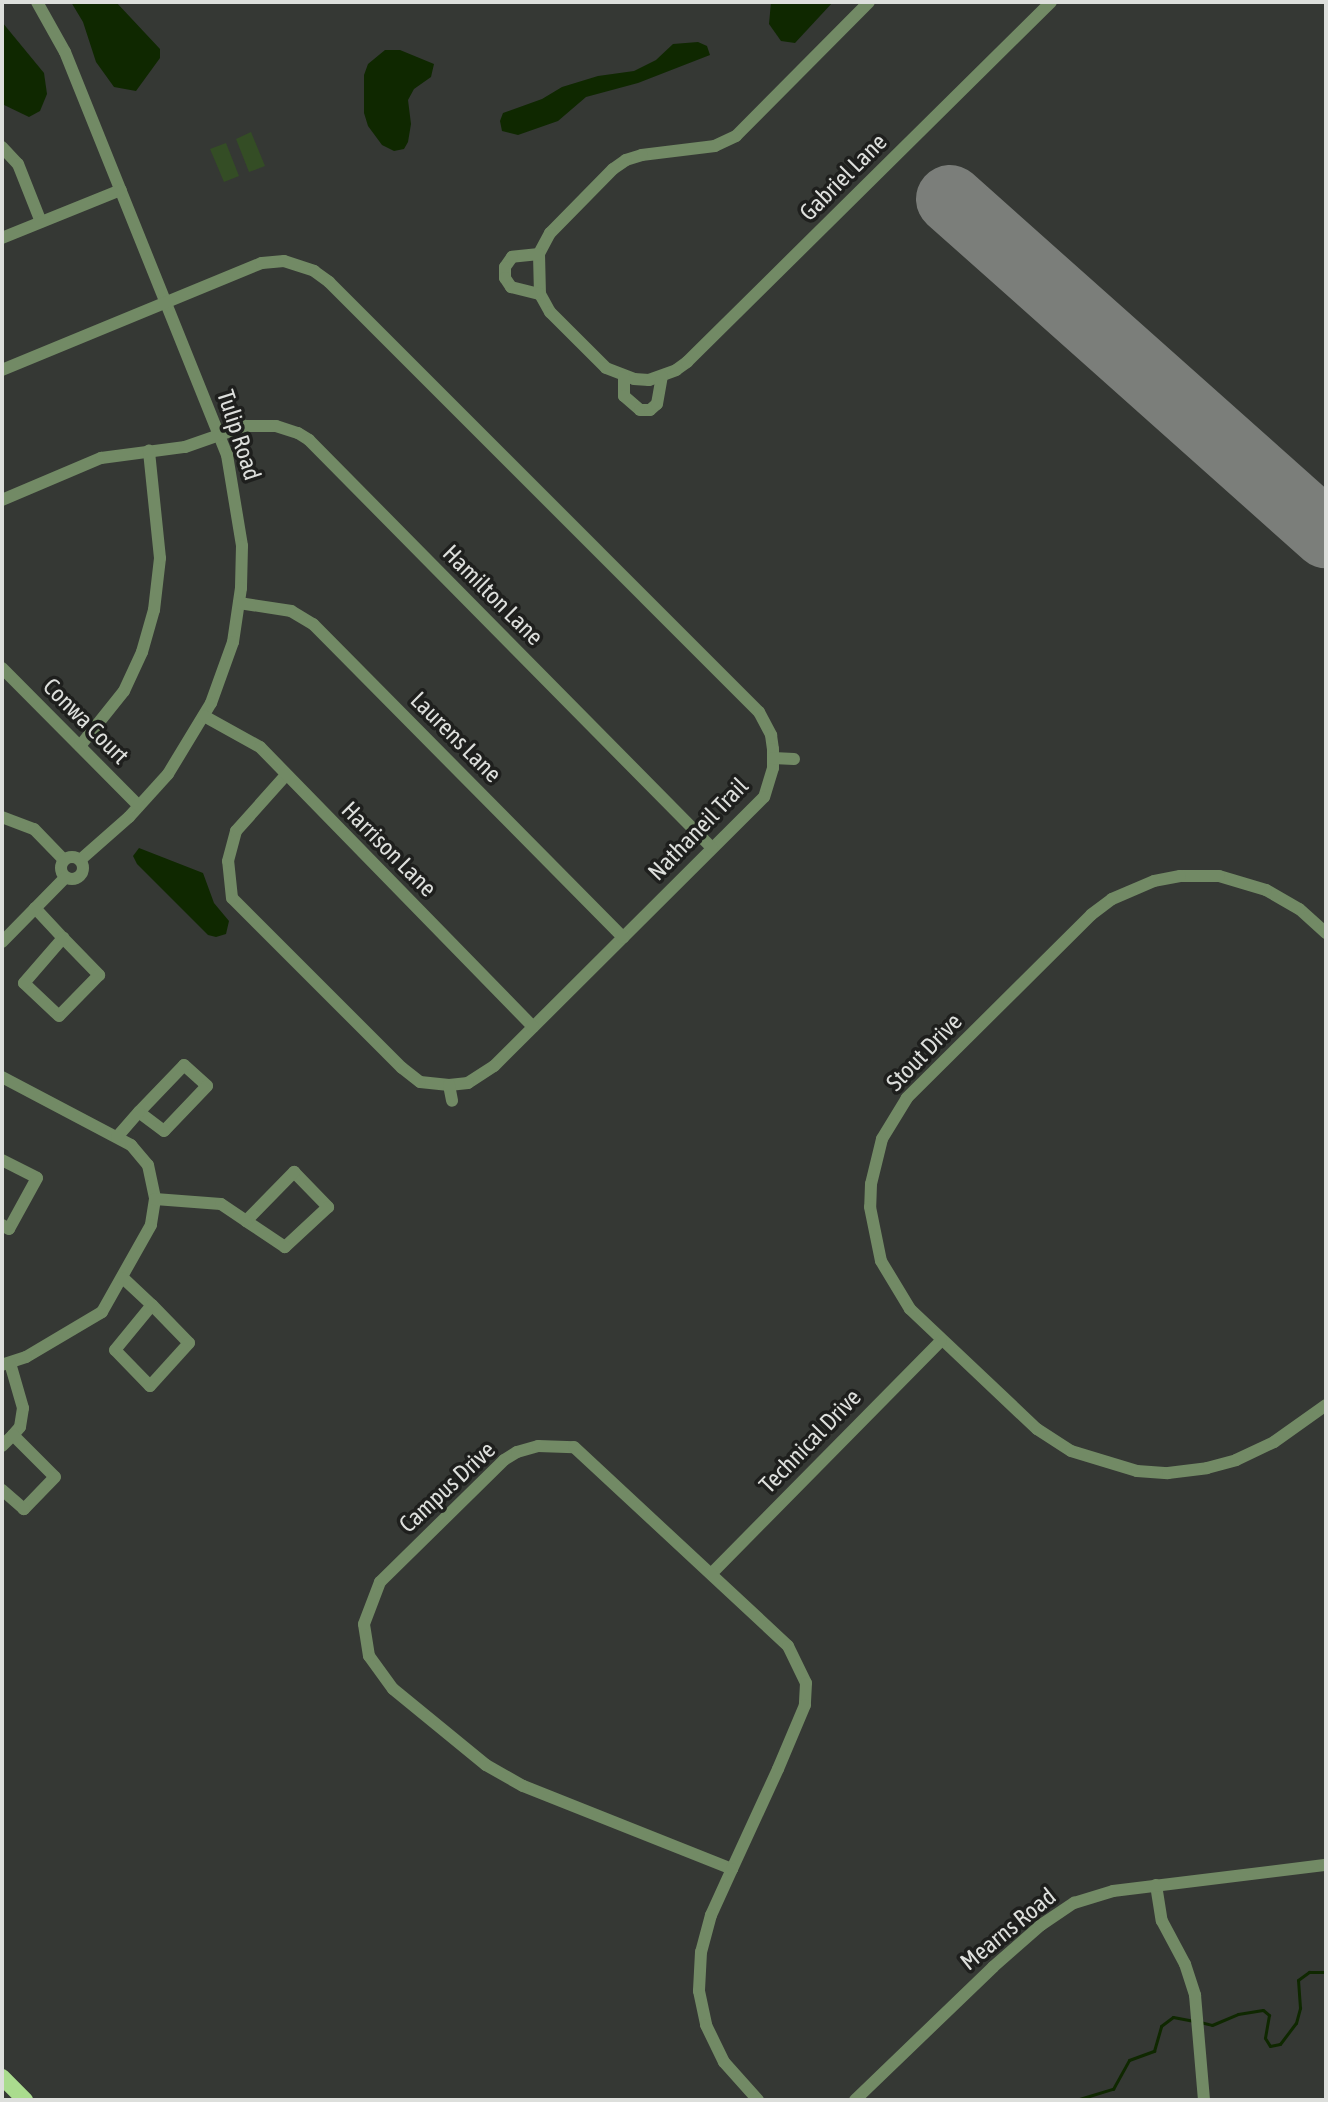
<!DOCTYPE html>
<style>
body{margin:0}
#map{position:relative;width:1328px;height:2102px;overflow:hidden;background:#353834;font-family:"Asap Condensed",sans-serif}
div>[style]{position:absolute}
.green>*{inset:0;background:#344d25}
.water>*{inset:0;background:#0f2800}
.stream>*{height:3px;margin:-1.5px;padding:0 1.5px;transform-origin:1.5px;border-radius:1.5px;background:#0f2800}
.runway>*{height:68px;margin:-34px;padding:0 34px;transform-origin:34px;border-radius:34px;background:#7b7e7a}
.minor>*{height:12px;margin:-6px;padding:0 6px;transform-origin:6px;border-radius:6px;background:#728a65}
.minor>.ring{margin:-6px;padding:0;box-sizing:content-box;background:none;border:12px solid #728a65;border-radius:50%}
.major>*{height:16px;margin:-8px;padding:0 8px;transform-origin:8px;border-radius:8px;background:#aadc8e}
span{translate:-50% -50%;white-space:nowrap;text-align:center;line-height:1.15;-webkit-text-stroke:7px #1e1f1d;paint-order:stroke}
.street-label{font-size:24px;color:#dddfdc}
.frame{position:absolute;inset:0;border:4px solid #dddfdc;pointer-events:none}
</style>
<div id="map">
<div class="green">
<i style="clip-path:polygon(251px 132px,265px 166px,249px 172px,236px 139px)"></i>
<i style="clip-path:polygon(226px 143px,239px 176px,224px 182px,210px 149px)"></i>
</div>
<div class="water">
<i style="clip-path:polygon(71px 2px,116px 2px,160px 49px,160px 58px,136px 91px,114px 87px,96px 62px,83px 22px)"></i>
<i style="clip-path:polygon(771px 2px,833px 2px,795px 43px,781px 41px,769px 24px)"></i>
<i style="clip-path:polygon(2px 22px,44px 73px,47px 94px,40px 111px,29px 117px,2px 104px)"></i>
<i style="clip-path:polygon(698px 42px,707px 46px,710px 55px,638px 83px,586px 97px,558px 121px,518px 135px,502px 131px,500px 121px,503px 113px,542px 99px,562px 87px,598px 76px,634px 71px,656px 60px,673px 44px)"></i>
<i style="clip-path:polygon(385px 50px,400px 50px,434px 64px,431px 77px,414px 89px,408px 100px,411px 124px,408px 142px,404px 149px,394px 151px,382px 145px,368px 126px,364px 113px,364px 75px,368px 64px)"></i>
<i style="clip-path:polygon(139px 848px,203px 873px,214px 903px,229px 921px,226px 934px,216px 937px,208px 935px,137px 864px,133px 856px)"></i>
</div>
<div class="stream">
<i style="left:1200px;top:2022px;width:12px;rotate:14deg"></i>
<i style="left:1212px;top:2025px;width:28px;rotate:-23deg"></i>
<i style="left:1238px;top:2014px;width:25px;rotate:-9deg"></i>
<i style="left:1263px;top:2010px;width:8px;rotate:40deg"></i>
<i style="left:1269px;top:2015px;width:23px;rotate:100deg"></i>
<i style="left:1265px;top:2038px;width:9px;rotate:58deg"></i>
<i style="left:1270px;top:2046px;width:10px;rotate:-11deg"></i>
<i style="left:1280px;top:2044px;width:26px;rotate:-53deg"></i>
<i style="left:1296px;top:2023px;width:16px;rotate:-75deg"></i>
<i style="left:1300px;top:2008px;width:28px;rotate:-94deg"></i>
<i style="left:1298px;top:1980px;width:14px;rotate:-36deg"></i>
<i style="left:1309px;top:1972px;width:17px"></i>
<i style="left:1076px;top:2100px;width:39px;rotate:-17deg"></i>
<i style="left:1113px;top:2089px;width:33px;rotate:-61deg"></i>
<i style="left:1129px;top:2060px;width:27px;rotate:-20deg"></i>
<i style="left:1154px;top:2051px;width:26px;rotate:-74deg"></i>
<i style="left:1161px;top:2026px;width:15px;rotate:-37deg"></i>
<i style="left:1173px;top:2017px;width:20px;rotate:11deg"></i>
</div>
<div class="runway">
<i style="left:950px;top:199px;width:504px;rotate:41.7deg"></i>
</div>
<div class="minor">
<i style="left:37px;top:2px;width:57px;rotate:60.8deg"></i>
<i style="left:65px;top:52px;width:434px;rotate:68.1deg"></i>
<i style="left:227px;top:455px;width:92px;rotate:80.6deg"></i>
<i style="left:242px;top:546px;width:42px;rotate:91.4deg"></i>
<i style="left:241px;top:588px;width:55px;rotate:98.4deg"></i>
<i style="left:233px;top:642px;width:65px;rotate:109.8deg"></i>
<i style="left:211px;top:703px;width:83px;rotate:121.2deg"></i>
<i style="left:168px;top:774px;width:58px;rotate:132.2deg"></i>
<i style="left:129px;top:817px;width:65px;rotate:138.7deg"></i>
<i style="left:869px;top:2px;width:189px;rotate:134.8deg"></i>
<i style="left:736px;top:136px;width:23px;rotate:155deg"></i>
<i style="left:715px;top:146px;width:74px;rotate:173deg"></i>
<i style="left:642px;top:155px;width:17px;rotate:163deg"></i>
<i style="left:626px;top:160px;width:16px;rotate:145deg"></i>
<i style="left:613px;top:169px;width:90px;rotate:134.5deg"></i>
<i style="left:550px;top:233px;width:24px;rotate:118deg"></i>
<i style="left:539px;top:254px;width:40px;rotate:88.6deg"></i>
<i style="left:540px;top:294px;width:21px;rotate:61deg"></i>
<i style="left:550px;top:312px;width:79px;rotate:45deg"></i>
<i style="left:606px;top:368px;width:30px;rotate:21deg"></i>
<i style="left:634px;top:379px;width:15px;rotate:4deg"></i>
<i style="left:649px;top:380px;width:29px;rotate:-20deg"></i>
<i style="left:676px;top:370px;width:14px;rotate:-36deg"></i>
<i style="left:687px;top:362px;width:512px;rotate:-44.68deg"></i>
<i style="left:2px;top:147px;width:23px;rotate:47deg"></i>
<i style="left:18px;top:164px;width:62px;rotate:68.4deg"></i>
<i style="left:2px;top:238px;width:128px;rotate:-22deg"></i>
<i style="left:539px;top:254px;width:27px;rotate:174deg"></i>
<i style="left:512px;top:257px;width:12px;rotate:125deg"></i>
<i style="left:505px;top:267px;width:11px;rotate:90deg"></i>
<i style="left:505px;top:278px;width:11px;rotate:56deg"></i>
<i style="left:511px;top:287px;width:30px;rotate:14deg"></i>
<i style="left:2px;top:370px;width:281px;rotate:-22.4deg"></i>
<i style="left:262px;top:263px;width:22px;rotate:-5deg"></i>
<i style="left:284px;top:261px;width:32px;rotate:18deg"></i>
<i style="left:314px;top:271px;width:19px;rotate:36deg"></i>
<i style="left:329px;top:282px;width:608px;rotate:45deg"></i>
<i style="left:759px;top:712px;width:26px;rotate:62deg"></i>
<i style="left:771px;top:735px;width:14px;rotate:82deg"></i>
<i style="left:773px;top:749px;width:19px;rotate:90deg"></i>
<i style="left:773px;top:768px;width:30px;rotate:107deg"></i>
<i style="left:764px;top:797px;width:381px;rotate:135.1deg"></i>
<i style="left:494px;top:1066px;width:31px;rotate:147deg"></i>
<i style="left:468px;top:1083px;width:19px;rotate:174deg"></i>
<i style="left:449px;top:1085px;width:29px;rotate:-174deg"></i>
<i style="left:420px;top:1082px;width:23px;rotate:-142deg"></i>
<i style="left:402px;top:1068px;width:240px;rotate:-135deg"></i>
<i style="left:232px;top:898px;width:37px;rotate:-96deg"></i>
<i style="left:228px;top:861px;width:31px;rotate:-75deg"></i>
<i style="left:236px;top:831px;width:75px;rotate:-48.2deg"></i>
<i style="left:624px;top:376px;width:20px;rotate:90deg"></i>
<i style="left:624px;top:396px;width:21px;rotate:41deg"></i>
<i style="left:640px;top:410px;width:10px"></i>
<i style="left:650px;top:410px;width:9px;rotate:-41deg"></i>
<i style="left:657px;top:404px;width:28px;rotate:-80deg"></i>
<i style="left:2px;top:500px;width:108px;rotate:-23deg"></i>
<i style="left:101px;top:458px;width:85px;rotate:-7.5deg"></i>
<i style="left:185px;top:447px;width:64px;rotate:-19.3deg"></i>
<i style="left:245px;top:426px;width:31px"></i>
<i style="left:276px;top:426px;width:23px;rotate:18deg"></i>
<i style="left:298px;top:433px;width:13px;rotate:32deg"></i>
<i style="left:309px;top:440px;width:573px;rotate:45.35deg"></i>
<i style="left:239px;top:603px;width:53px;rotate:8.7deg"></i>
<i style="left:291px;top:611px;width:26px;rotate:31deg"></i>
<i style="left:313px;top:624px;width:441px;rotate:45.3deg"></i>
<i style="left:2px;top:668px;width:194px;rotate:45.2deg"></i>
<i style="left:204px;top:716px;width:64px;rotate:29deg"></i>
<i style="left:260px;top:747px;width:391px;rotate:45.7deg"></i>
<i style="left:80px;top:746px;width:70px;rotate:-51.3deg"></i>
<i style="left:124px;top:691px;width:43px;rotate:-65.2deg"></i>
<i style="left:142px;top:652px;width:44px;rotate:-74.1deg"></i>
<i style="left:154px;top:610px;width:52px;rotate:-83.4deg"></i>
<i style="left:160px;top:558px;width:108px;rotate:-95.9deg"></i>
<i style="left:773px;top:758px;width:21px;rotate:3deg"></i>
<i style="left:2px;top:817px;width:34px;rotate:21deg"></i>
<i style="left:34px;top:829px;width:43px;rotate:45.9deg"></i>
<i class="ring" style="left:61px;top:857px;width:10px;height:10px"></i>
<i style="left:35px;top:908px;width:41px;rotate:47deg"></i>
<i style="left:1326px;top:933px;width:36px;rotate:-138deg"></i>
<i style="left:1299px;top:909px;width:38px;rotate:-150deg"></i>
<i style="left:1266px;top:890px;width:49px;rotate:-163.4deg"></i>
<i style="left:1219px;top:876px;width:39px;rotate:180deg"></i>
<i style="left:1180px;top:876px;width:26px;rotate:169deg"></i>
<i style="left:1154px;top:881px;width:46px;rotate:156.8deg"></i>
<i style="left:1112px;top:899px;width:26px;rotate:143deg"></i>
<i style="left:1091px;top:915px;width:260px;rotate:135.2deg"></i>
<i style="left:907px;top:1098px;width:48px;rotate:121.4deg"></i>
<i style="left:882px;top:1139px;width:46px;rotate:103.7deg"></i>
<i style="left:871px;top:1184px;width:23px;rotate:92deg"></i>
<i style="left:870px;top:1207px;width:55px;rotate:78.5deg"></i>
<i style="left:881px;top:1261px;width:56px;rotate:58.9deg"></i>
<i style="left:910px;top:1309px;width:175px;rotate:43.4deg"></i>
<i style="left:1037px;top:1429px;width:40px;rotate:32.9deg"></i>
<i style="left:1071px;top:1451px;width:69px;rotate:16.9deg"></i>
<i style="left:1137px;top:1471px;width:31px;rotate:4deg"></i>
<i style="left:1168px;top:1473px;width:39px;rotate:-7deg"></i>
<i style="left:1207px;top:1468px;width:30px;rotate:-15deg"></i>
<i style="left:1236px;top:1460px;width:42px;rotate:-25.3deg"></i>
<i style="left:1274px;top:1442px;width:64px;rotate:-35.4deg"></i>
<i style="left:63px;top:938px;width:52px;rotate:45.8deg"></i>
<i style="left:99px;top:975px;width:57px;rotate:134.3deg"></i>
<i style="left:59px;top:1016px;width:48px;rotate:-136.7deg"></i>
<i style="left:24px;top:983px;width:60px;rotate:-49.1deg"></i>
<i style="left:2px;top:942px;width:90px;rotate:-45.5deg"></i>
<i style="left:184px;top:1065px;width:31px;rotate:42deg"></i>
<i style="left:207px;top:1086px;width:62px;rotate:133.7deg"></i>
<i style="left:164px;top:1131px;width:31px;rotate:-143deg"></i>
<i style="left:139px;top:1112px;width:65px;rotate:-46.2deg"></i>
<i style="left:2px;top:1077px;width:146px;rotate:27.8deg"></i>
<i style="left:131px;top:1145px;width:26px;rotate:50deg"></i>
<i style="left:148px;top:1165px;width:35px;rotate:78deg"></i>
<i style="left:155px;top:1199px;width:26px;rotate:99deg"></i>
<i style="left:151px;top:1225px;width:100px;rotate:119.4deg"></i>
<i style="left:102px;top:1312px;width:88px;rotate:149.4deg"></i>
<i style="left:26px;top:1357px;width:25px;rotate:162deg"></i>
<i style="left:449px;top:1085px;width:16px;rotate:79deg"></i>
<i style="left:117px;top:1137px;width:33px;rotate:-49deg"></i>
<i style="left:2px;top:1160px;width:39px;rotate:27deg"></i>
<i style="left:37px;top:1178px;width:58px;rotate:118.8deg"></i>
<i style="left:9px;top:1229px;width:8px;rotate:-150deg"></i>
<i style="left:294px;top:1172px;width:49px;rotate:45.8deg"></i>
<i style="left:328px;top:1207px;width:59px;rotate:137.1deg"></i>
<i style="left:285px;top:1247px;width:47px;rotate:-146.3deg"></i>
<i style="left:246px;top:1221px;width:69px;rotate:-45.6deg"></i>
<i style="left:155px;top:1199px;width:66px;rotate:4.3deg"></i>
<i style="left:221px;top:1204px;width:30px;rotate:34deg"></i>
<i style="left:123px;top:1278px;width:40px;rotate:43deg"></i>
<i style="left:152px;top:1305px;width:53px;rotate:45.8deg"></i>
<i style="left:189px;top:1343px;width:58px;rotate:132.2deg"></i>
<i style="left:150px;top:1386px;width:50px;rotate:-134.2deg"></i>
<i style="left:115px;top:1350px;width:58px;rotate:-50.6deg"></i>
<i style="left:10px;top:1363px;width:47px;rotate:73.9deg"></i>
<i style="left:23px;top:1408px;width:19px;rotate:99deg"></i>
<i style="left:20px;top:1427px;width:11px;rotate:131deg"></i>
<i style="left:2px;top:1446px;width:16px;rotate:-45deg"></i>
<i style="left:13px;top:1435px;width:59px;rotate:45deg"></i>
<i style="left:55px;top:1477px;width:45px;rotate:134.1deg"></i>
<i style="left:24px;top:1509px;width:29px;rotate:-139deg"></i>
<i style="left:712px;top:1573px;width:326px;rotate:-45.4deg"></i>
<i style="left:732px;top:1869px;width:225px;rotate:-158.3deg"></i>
<i style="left:523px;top:1786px;width:43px;rotate:-150.4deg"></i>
<i style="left:486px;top:1765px;width:120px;rotate:-140.7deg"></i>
<i style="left:393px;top:1689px;width:41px;rotate:-126deg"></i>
<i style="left:369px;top:1656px;width:32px;rotate:-99deg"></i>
<i style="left:364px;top:1624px;width:45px;rotate:-69.1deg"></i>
<i style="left:380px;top:1582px;width:174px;rotate:-44.5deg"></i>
<i style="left:504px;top:1460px;width:15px;rotate:-32deg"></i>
<i style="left:517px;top:1452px;width:22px;rotate:-16deg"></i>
<i style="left:538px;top:1446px;width:36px;rotate:2deg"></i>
<i style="left:574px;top:1447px;width:292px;rotate:42.9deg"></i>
<i style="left:788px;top:1646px;width:41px;rotate:64.1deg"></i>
<i style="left:806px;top:1683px;width:22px;rotate:93deg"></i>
<i style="left:805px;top:1705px;width:69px;rotate:112.9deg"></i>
<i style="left:778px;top:1769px;width:110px;rotate:114.7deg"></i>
<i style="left:732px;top:1869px;width:51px;rotate:114.5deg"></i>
<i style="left:711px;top:1915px;width:38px;rotate:105deg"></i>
<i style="left:701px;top:1952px;width:39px;rotate:93deg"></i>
<i style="left:699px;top:1991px;width:35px;rotate:78deg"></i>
<i style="left:706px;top:2025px;width:41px;rotate:64.1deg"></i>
<i style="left:724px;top:2062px;width:51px;rotate:48.2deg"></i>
<i style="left:1156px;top:1885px;width:36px;rotate:81deg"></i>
<i style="left:1162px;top:1921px;width:49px;rotate:61.9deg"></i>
<i style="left:1185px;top:1964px;width:33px;rotate:72deg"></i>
<i style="left:1195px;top:1995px;width:105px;rotate:85.1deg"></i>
<i style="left:855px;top:2100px;width:192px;rotate:-43.9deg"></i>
<i style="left:993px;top:1967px;width:64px;rotate:-41.2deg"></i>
<i style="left:1041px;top:1925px;width:40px;rotate:-34deg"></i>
<i style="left:1074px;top:1903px;width:41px;rotate:-17.1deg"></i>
<i style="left:1113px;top:1891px;width:215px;rotate:-7deg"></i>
</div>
<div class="major">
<i style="left:2px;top:2077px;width:33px;rotate:45deg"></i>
</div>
<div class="street-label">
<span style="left:843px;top:177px;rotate:-45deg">Gabriel Lane</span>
<span style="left:239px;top:435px;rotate:72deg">Tulip Road</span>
<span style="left:493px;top:595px;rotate:45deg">Hamilton Lane</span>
<span style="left:86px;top:721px;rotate:45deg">Conwa Court</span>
<span style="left:456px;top:737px;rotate:45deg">Laurens Lane</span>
<span style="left:698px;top:829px;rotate:-46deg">Nathaneil Trail</span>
<span style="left:389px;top:849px;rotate:45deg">Harrison Lane</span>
<span style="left:924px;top:1052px;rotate:-46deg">Stout Drive</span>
<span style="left:810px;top:1441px;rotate:-46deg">Technical Drive</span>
<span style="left:447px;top:1487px;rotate:-43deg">Campus Drive</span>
<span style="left:1008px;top:1929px;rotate:-39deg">Mearns Road</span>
</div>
<div class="frame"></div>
</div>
